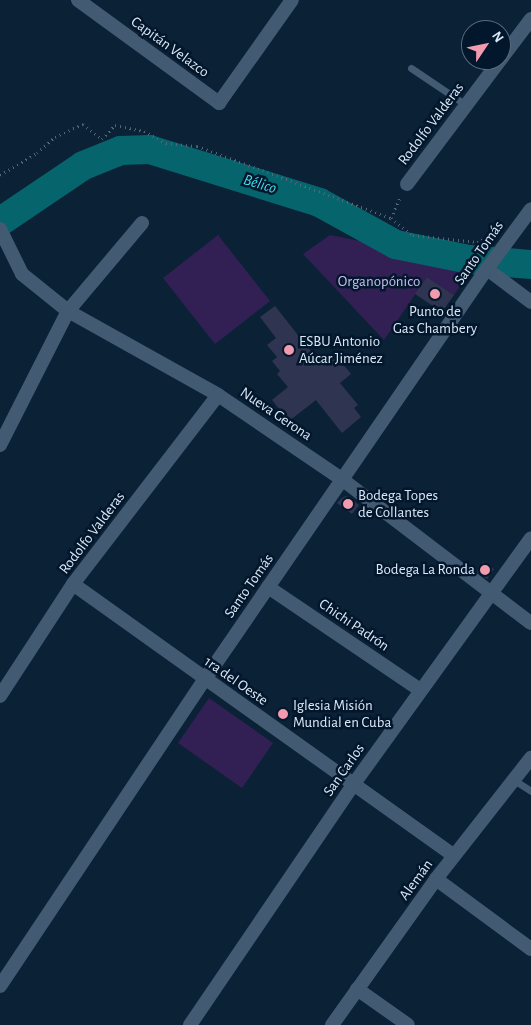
<!DOCTYPE html>
<meta charset="utf-8">
<style>
body{margin:0}
#map{position:relative;width:531px;height:1025px;overflow:hidden;background:#0b2136;font-family:"Alegreya Sans",sans-serif}
div>[style]{position:absolute}
.green>*{inset:0;background:#322055}
.river>*{height:29px;margin:-14.5px;padding:0 14.5px;transform-origin:14.5px;border-radius:14.5px;background:#05646c}
.building>*{inset:0;background:#2f3551}
.path>*{height:3px;margin-top:-1.5px;transform-origin:0;background:repeating-linear-gradient(90deg,#54677a 0 1px,transparent 0 5px)}
.lane>*{height:7px;margin:-3.5px;padding:0 3.5px;transform-origin:3.5px;border-radius:3.5px;background:#435a73}
.street>*{height:14px;margin:-7px;padding:0 7px;transform-origin:7px;border-radius:7px;background:#435a73}
.dots>*{width:14px;height:14px;translate:-50% -50%;box-sizing:border-box;border:2px solid #03172c;border-radius:50%}
span{translate:-50% -50%;white-space:nowrap;text-align:center;line-height:1.15;-webkit-text-stroke:5px #03172c;paint-order:stroke}
.street-label{font-size:15px;color:#dbe8f7}
.park-label{font-size:15px;color:#c9bcf2}
.poi-label{font-size:15px;color:#dbe8f7}
.left{translate:0 -50%;text-align:left}
.right{translate:-100% -50%;text-align:right}
.water-label{font-size:16px;color:#44deee;font-style:italic}
.north{position:absolute;left:461px;top:20px;width:50px;height:50px;box-sizing:border-box;background:#03172c;border:1px solid #596b7d;border-radius:50%;rotate:56deg;font-size:14px;font-weight:700;line-height:20px;text-align:center;color:#dbe8f7}
.north::after{content:'';display:block;margin:auto;width:18px;height:22px;background:#f29aae;clip-path:polygon(50% 0,100% 100%,50% 72%,0 100%)}
</style>
<div id="map">
<div class="green">
<i style="clip-path:polygon(218px 235px,270px 301px,215px 344px,163px 278px)"></i>
<i style="clip-path:polygon(330px 235px,475px 264px,454px 295px,427px 277px,384px 340px,303px 254px)"></i>
<i style="clip-path:polygon(209px 698px,273px 743px,242px 788px,178px 743px)"></i>
</div>
<div class="river">
<i style="left:0;top:221px;width:100px;rotate:-34deg"></i>
<i style="left:83px;top:165px;width:40px;rotate:-22deg"></i>
<i style="left:120px;top:150px;width:29px;rotate:-2deg"></i>
<i style="left:149px;top:149px;width:178px;rotate:17.3deg"></i>
<i style="left:319px;top:202px;width:87px;rotate:28.9deg"></i>
<i style="left:395px;top:244px;width:76px;rotate:11.5deg"></i>
<i style="left:469px;top:259px;width:62px;rotate:4.6deg"></i>
</div>
<div class="building">
<i style="clip-path:polygon(427px 277px,454px 295px,442px 312px,415px 294px)"></i>
<i style="clip-path:polygon(275px 306px,321px 364px,334px 353px,351px 374px,340px 383px,358px 405px,354px 408px,361px 417px,342px 433px,316px 400px,289px 421px,272px 400px,288px 387px,277px 374px,280px 371px,272px 361px,277px 357px,267px 345px,276px 338px,260px 317px)"></i>
<i style="clip-path:polygon(346px 496px,359px 505px,352px 514px,337px 503px,342px 498px)"></i>
<i style="clip-path:polygon(483px 562px,494px 569px,487px 579px,477px 572px)"></i>
</div>
<div class="path">
<i style="left:0;top:175px;width:43px;rotate:-30.7deg"></i>
<i style="left:37px;top:153px;width:24px;rotate:-42deg"></i>
<i style="left:55px;top:137px;width:31px;rotate:-25deg"></i>
<i style="left:83px;top:124px;width:24px;rotate:38deg"></i>
<i style="left:102px;top:139px;width:19px;rotate:-47deg"></i>
<i style="left:115px;top:125px;width:30px;rotate:12deg"></i>
<i style="left:144px;top:131px;width:25px;rotate:29deg"></i>
<i style="left:166px;top:143px;width:31px;rotate:6deg"></i>
<i style="left:197px;top:146px;width:207px;rotate:20.4deg"></i>
<i style="left:391px;top:218px;width:28px;rotate:38deg"></i>
<i style="left:413px;top:235px;width:64px;rotate:6.2deg"></i>
<i style="left:477px;top:242px;width:21px;rotate:-25deg"></i>
<i style="left:391px;top:218px;width:24px;rotate:-66deg"></i>
</div>
<div class="lane">
<i style="left:411px;top:68px;width:66px;rotate:33.9deg"></i>
<i style="left:514px;top:780px;width:20px;rotate:33deg"></i>
</div>
<div class="street">
<i style="left:78px;top:0;width:175px;rotate:36.1deg"></i>
<i style="left:219px;top:103px;width:126px;rotate:-54.7deg"></i>
<i style="left:501px;top:59px;width:50px;rotate:-53.1deg"></i>
<i style="left:407px;top:184px;width:155px;rotate:-53.1deg"></i>
<i style="left:0;top:229px;width:50px;rotate:63.9deg"></i>
<i style="left:22px;top:274px;width:59px;rotate:38.8deg"></i>
<i style="left:68px;top:311px;width:172px;rotate:29.2deg"></i>
<i style="left:218px;top:395px;width:151px;rotate:34.2deg"></i>
<i style="left:343px;top:480px;width:236px;rotate:37.3deg"></i>
<i style="left:487px;top:269px;width:55px;rotate:36.9deg"></i>
<i style="left:0;top:445px;width:150px;rotate:-63.1deg"></i>
<i style="left:68px;top:311px;width:115px;rotate:-49.9deg"></i>
<i style="left:73px;top:584px;width:468px;rotate:35.5deg"></i>
<i style="left:268px;top:587px;width:184px;rotate:34.1deg"></i>
<i style="left:0;top:696px;width:134px;rotate:-56.9deg"></i>
<i style="left:73px;top:584px;width:238px;rotate:-52.5deg"></i>
<i style="left:436px;top:879px;width:118px;rotate:36.4deg"></i>
<i style="left:0;top:986px;width:369px;rotate:-56.3deg"></i>
<i style="left:205px;top:679px;width:498px;rotate:-55.5deg"></i>
<i style="left:487px;top:269px;width:74px;rotate:-53.7deg"></i>
<i style="left:357px;top:989px;width:62px;rotate:35.2deg"></i>
<i style="left:190px;top:1025px;width:290px;rotate:-55.8deg"></i>
<i style="left:353px;top:785px;width:304px;rotate:-54.2deg"></i>
<i style="left:332px;top:1025px;width:179px;rotate:-54.5deg"></i>
<i style="left:436px;top:879px;width:154px;rotate:-51.9deg"></i>
</div>
<div class="dots">
<i style="left:435px;top:294px;background:#f29aae"></i>
<i style="left:289px;top:350px;background:#f29aae"></i>
<i style="left:348px;top:504px;background:#f29aae"></i>
<i style="left:485px;top:570px;background:#f29aae"></i>
<i style="left:283px;top:714px;background:#f29aae"></i>
</div>
<div class="street-label">
<span style="left:170px;top:47px;rotate:36deg">Capitán Velazco</span>
<span style="left:431px;top:124px;rotate:-53deg">Rodolfo Valderas</span>
<span style="left:479px;top:253px;rotate:-55deg">Santo Tomás</span>
<span style="left:276px;top:414px;rotate:34deg">Nueva Gerona</span>
<span style="left:92px;top:533px;rotate:-53deg">Rodolfo Valderas</span>
<span style="left:249px;top:586px;rotate:-55deg">Santo Tomás</span>
<span style="left:354px;top:625px;rotate:34deg">Chichi Padrón</span>
<span style="left:236px;top:681px;rotate:35deg">1ra del Oeste</span>
<span style="left:344px;top:770px;rotate:-55deg">San Carlos</span>
<span style="left:416px;top:880px;rotate:-54deg">Alemán</span>
</div>
<div class="park-label">
<span style="left:379px;top:282px">Organopónico</span>
</div>
<div class="poi-label">
<span style="left:435px;top:320px">Punto de<br>Gas Chambery</span>
<span class="left" style="left:299px;top:350px">ESBU Antonio<br>Aúcar Jiménez</span>
<span class="left" style="left:358px;top:504px">Bodega Topes<br>de Collantes</span>
<span class="right" style="left:475px;top:570px">Bodega La Ronda</span>
<span class="left" style="left:293px;top:714px">Iglesia Misión<br>Mundial en Cuba</span>
</div>
<div class="water-label">
<span style="left:260px;top:184px;rotate:17deg">Bélico</span>
</div>
<div class="north">N</div>
</div>
